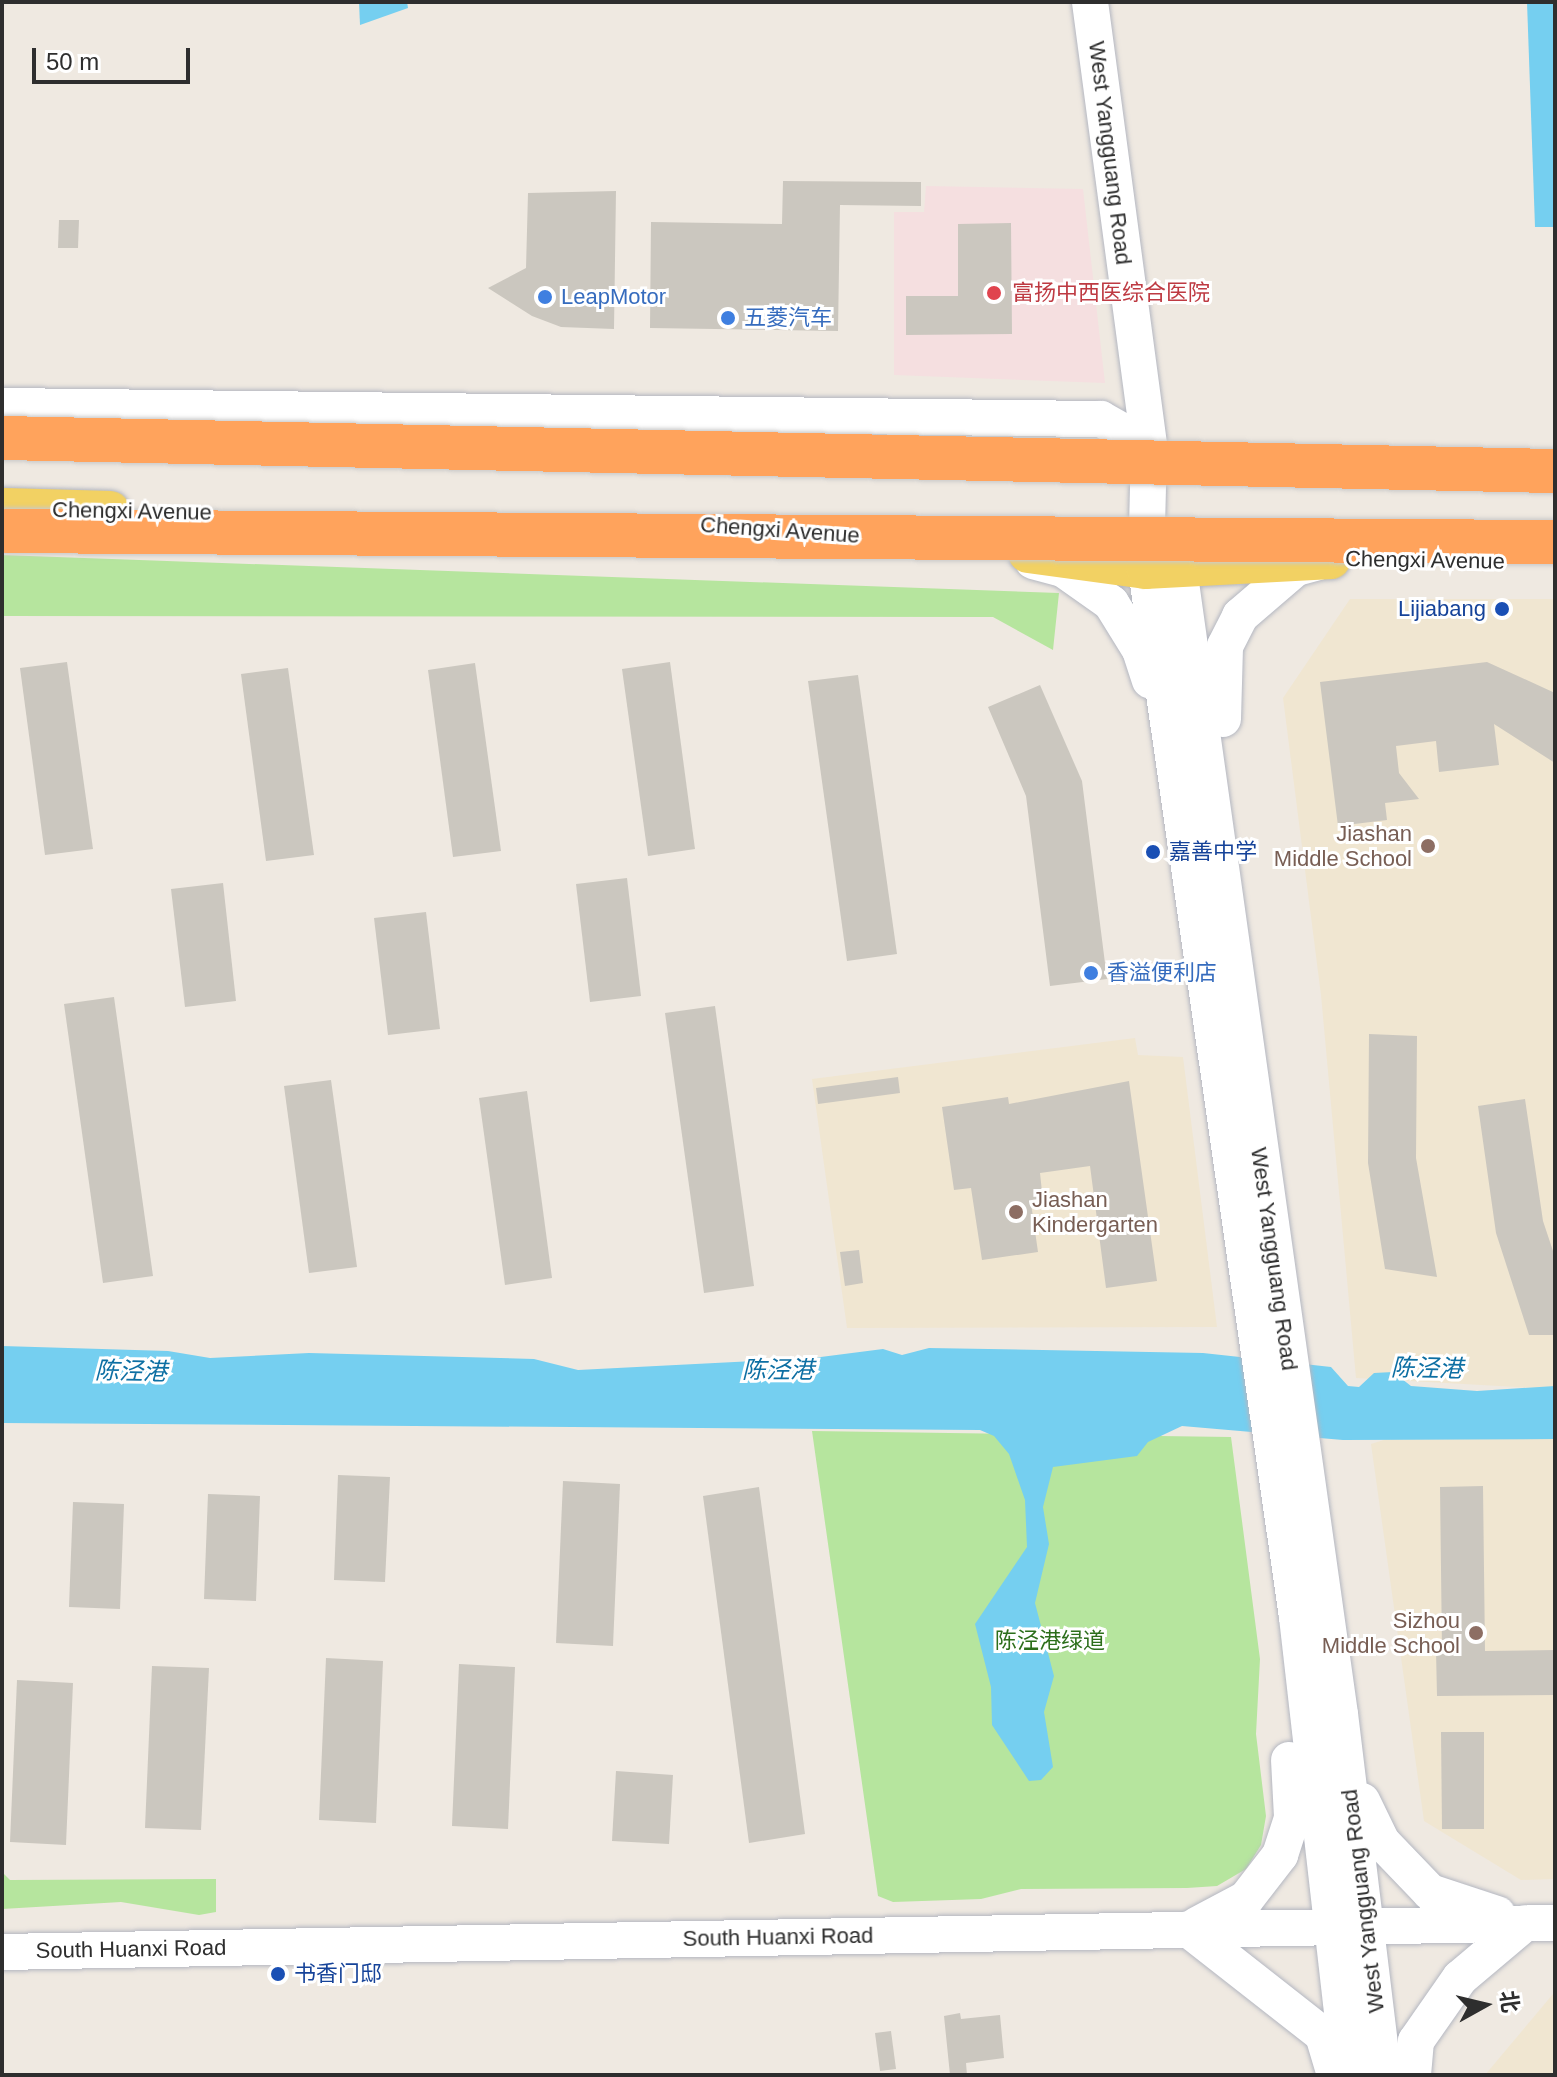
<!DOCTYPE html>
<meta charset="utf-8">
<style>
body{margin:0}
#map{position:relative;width:1557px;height:2077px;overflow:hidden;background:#efe9e1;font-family:Arial,"Noto Sans SC",sans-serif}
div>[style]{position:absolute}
.education>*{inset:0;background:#f0e6d1}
.medical>*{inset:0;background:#f5dfe0}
.green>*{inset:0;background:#b6e59e}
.water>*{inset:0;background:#75cff0}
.building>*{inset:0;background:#cbc7bf}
.roads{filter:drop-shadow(0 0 2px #b4b7c1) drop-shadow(0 0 2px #b4b7c1)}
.secondary>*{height:36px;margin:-18px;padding:0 18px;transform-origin:18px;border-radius:18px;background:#fff}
.primary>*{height:40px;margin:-20px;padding:0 20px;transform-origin:20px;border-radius:20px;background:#f2d163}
.bridges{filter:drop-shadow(0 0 2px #c9c9c9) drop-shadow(0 0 2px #c9c9c9)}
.highway-bridge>*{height:44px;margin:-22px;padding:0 22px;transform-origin:22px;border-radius:22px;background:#ffa35c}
.dots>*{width:22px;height:22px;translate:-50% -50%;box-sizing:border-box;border:4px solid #fff;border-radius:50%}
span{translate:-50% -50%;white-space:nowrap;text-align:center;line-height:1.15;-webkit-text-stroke:6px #fff;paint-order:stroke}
.street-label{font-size:22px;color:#2e2e2e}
.health-label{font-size:22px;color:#be3a42}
.left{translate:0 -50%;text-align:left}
.shop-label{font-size:22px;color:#366cbe}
.transit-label{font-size:22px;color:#164399}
.right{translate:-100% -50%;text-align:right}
.education-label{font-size:22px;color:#785e54}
.park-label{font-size:22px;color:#2c6e1b}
.water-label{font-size:24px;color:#0d6fa3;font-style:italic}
.frame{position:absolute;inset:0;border:4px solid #2e2e2e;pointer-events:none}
.north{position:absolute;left:1445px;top:1965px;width:80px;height:80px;-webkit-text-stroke:6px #fff;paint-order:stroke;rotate:82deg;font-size:22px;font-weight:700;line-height:32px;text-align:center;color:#2e2e2e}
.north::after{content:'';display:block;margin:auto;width:28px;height:36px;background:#2e2e2e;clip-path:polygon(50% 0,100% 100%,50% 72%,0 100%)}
.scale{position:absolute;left:32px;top:48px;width:158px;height:36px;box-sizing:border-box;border:4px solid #2e2e2e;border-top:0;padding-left:10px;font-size:24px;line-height:28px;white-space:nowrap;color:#2e2e2e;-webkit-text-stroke:6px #fff;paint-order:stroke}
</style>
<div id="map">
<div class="education">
<i style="clip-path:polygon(1350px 599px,1555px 599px,1555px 1389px,1356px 1378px,1321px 995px,1283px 698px)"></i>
<i style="clip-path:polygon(1135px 1038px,1138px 1055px,1183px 1057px,1217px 1327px,847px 1328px,812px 1079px)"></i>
<i style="clip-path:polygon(1424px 1427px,1555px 1438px,1555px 1879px,1521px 1880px,1424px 1821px,1371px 1444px)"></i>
<i style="clip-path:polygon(1553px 1994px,1555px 2075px,1485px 2075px)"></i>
</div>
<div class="medical">
<i style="clip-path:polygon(926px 186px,1083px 189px,1105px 383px,894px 375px,894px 212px,924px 212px)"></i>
</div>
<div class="green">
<i style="clip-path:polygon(2px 555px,1059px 593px,1053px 650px,993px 617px,2px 616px)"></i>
<i style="clip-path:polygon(812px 1431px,1231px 1437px,1260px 1659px,1256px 1734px,1266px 1816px,1261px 1845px,1246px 1869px,1217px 1886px,1187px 1888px,1021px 1889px,981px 1899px,893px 1902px,878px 1896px)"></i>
<i style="clip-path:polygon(2px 1872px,10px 1880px,216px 1879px,216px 1912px,199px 1915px,121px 1902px,2px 1909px)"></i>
</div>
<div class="water">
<i style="clip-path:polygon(359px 2px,407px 2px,408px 8px,360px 25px)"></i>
<i style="clip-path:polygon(1527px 2px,1555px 2px,1555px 227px,1535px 227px)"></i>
<i style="clip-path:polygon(2px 1346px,168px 1351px,210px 1358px,309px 1353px,534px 1359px,578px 1370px,813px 1358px,883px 1349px,902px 1355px,929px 1348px,1203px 1353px,1331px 1367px,1348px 1386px,1359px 1387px,1374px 1373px,1393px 1372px,1411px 1386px,1477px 1391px,1555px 1386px,1555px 1439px,1343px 1440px,1182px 1426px,1148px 1442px,1137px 1456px,1053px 1467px,1043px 1507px,1049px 1544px,1035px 1603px,1054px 1676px,1044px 1712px,1053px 1767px,1041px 1780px,1029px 1781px,992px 1725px,991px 1687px,975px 1624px,1027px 1547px,1025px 1500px,1009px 1454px,994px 1436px,980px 1430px,2px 1423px)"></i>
</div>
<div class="building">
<i style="clip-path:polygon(783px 181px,921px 182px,921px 206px,840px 205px,838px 331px,650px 328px,651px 222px,782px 224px)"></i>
<i style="clip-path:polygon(616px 191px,614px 329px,561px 327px,532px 316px,488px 288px,526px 268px,528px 193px)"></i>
<i style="clip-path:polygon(59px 220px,79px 220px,78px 248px,58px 248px)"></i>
<i style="clip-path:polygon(1011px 223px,1012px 334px,906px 335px,906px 296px,958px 296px,958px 224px)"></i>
<i style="clip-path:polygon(67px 662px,93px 849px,45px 855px,20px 668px)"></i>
<i style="clip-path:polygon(670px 662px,695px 849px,648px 856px,622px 669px)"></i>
<i style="clip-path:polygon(1487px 662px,1555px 693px,1555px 763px,1494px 724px,1499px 765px,1439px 772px,1436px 741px,1396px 746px,1399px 773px,1419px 799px,1385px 803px,1387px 820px,1338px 826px,1320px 682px)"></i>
<i style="clip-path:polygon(475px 663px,501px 851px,453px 857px,428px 670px)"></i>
<i style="clip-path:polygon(288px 668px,314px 855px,266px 861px,241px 674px)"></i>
<i style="clip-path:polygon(858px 675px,897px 954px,847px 961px,808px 681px)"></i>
<i style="clip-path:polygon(1040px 685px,1082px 781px,1107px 979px,1050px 986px,1026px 796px,988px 707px)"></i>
<i style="clip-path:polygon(627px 878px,641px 996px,590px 1002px,576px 884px)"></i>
<i style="clip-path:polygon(223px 883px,236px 1001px,185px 1007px,171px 889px)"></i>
<i style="clip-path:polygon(426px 912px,440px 1029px,388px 1035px,374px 918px)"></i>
<i style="clip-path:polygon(114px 997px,153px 1276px,103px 1283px,64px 1004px)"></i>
<i style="clip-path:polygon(715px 1006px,754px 1286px,704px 1293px,665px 1013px)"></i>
<i style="clip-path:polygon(1369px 1034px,1417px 1036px,1416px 1158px,1437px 1277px,1385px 1269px,1368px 1163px)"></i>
<i style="clip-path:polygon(898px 1077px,900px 1093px,818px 1104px,816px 1088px)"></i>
<i style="clip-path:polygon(331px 1080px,357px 1267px,309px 1273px,284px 1086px)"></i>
<i style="clip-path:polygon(1129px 1081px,1157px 1281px,1106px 1288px,1090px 1166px,1040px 1173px,1043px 1201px,1031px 1203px,1038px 1252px,982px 1260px,971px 1188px,954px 1190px,942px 1107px,1008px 1097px,1009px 1104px)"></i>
<i style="clip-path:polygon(527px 1091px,552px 1278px,505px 1285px,479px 1098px)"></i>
<i style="clip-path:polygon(1525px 1099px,1543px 1221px,1555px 1257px,1555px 1335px,1529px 1335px,1496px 1233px,1478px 1106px)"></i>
<i style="clip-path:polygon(859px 1250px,863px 1283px,845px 1286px,840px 1252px)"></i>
<i style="clip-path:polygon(338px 1475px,390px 1477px,385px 1582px,334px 1580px)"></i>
<i style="clip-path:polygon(563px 1481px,620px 1484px,613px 1646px,556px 1643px)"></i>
<i style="clip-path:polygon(1483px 1486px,1485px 1651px,1555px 1650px,1555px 1695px,1437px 1696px,1436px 1651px,1442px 1651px,1440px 1487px)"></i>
<i style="clip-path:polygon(759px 1487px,805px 1834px,749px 1843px,703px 1496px)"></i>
<i style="clip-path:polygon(208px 1494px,260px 1496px,256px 1601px,204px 1599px)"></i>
<i style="clip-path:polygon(73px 1502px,124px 1504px,120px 1609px,69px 1607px)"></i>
<i style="clip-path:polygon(326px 1658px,383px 1661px,376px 1823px,319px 1820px)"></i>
<i style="clip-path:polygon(459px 1664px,515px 1667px,508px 1829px,452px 1826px)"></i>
<i style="clip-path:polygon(152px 1666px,209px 1668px,201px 1830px,145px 1828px)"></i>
<i style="clip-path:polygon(17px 1680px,73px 1683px,66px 1845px,10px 1842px)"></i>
<i style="clip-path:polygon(1441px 1732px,1484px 1732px,1484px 1829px,1442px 1829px)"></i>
<i style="clip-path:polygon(616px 1771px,673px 1775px,669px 1844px,612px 1841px)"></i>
<i style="clip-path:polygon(960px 2013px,961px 2019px,1000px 2015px,1004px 2058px,966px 2063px,967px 2075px,950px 2075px,944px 2016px)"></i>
<i style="clip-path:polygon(891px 2031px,896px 2069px,880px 2071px,875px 2033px)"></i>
</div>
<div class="roads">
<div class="secondary">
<i style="left:1090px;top:2px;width:448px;rotate:82.4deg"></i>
<i style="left:1149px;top:446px;width:123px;rotate:91.4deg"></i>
<i style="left:1146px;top:569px;width:1059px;rotate:81.8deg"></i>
<i style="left:1297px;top:1617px;width:461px;rotate:83.5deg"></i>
<i style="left:2px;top:406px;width:1099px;rotate:0.68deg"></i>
<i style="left:1101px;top:419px;width:55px;rotate:29.4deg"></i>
<i style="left:1175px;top:540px;width:1186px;rotate:82deg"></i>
<i style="left:1340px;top:1714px;width:364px;rotate:83.1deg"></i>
<i style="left:1033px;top:561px;width:31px;rotate:15deg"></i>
<i style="left:1063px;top:569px;width:59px;rotate:35.3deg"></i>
<i style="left:1111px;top:603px;width:55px;rotate:58.3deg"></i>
<i style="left:1140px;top:650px;width:32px;rotate:72deg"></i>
<i style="left:1223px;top:719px;width:73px;rotate:-88.4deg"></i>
<i style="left:1225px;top:646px;width:34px;rotate:-63deg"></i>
<i style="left:1240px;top:616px;width:74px;rotate:-40.6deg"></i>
<i style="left:1296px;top:568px;width:24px;rotate:-15deg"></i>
<i style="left:1362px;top:1801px;width:46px;rotate:64deg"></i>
<i style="left:1382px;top:1842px;width:69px;rotate:46.2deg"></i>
<i style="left:1430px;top:1892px;width:71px;rotate:18.2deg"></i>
<i style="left:1197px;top:1925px;width:55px;rotate:-28deg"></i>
<i style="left:1246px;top:1899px;width:56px;rotate:-52.3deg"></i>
<i style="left:1280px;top:1855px;width:40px;rotate:-72deg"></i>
<i style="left:1292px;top:1817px;width:57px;rotate:-93deg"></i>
<i style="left:1188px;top:1929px;width:172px;rotate:38.1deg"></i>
<i style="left:1323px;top:2035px;width:42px;rotate:73.3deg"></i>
<i style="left:2px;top:1952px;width:1553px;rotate:-1.07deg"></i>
<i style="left:1413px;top:2075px;width:34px;rotate:-85deg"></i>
<i style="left:1416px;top:2041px;width:77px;rotate:-55.1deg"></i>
<i style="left:1460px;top:1978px;width:85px;rotate:-40.2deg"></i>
</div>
<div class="primary">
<i style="left:2px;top:508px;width:108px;rotate:1.6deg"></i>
<i style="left:1028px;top:553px;width:119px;rotate:7.7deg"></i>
<i style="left:1146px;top:569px;width:185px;rotate:-3.1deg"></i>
</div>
</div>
<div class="bridges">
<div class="highway-bridge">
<i style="left:3px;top:438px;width:1552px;rotate:1.22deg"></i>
<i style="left:6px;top:531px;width:1549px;rotate:0.41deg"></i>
</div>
</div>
<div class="dots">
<i style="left:994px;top:293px;background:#e0444e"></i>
<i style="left:545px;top:297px;background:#3f7fe0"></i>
<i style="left:728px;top:318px;background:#3f7fe0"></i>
<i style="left:1502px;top:609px;background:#1a4fb4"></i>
<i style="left:1428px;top:846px;background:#8d6e63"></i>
<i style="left:1153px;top:852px;background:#1a4fb4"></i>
<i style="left:1091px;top:973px;background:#3f7fe0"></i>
<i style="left:1016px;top:1212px;background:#8d6e63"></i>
<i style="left:1476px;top:1633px;background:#8d6e63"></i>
<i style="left:278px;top:1974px;background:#1a4fb4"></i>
</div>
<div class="street-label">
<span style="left:1110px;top:153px;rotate:83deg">West Yangguang Road</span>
<span style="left:132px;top:511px;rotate:1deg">Chengxi Avenue</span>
<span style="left:780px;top:530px;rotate:4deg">Chengxi Avenue</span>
<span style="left:1425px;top:560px;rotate:1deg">Chengxi Avenue</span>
<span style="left:1274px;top:1259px;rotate:82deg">West Yangguang Road</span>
<span style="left:1363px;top:1901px;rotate:-97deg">West Yangguang Road</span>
<span style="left:778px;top:1937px;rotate:-1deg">South Huanxi Road</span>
<span style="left:131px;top:1949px;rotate:-1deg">South Huanxi Road</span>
</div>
<div class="health-label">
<span class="left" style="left:1012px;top:293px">富扬中西医综合医院</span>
</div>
<div class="shop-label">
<span class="left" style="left:561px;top:297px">LeapMotor</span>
<span class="left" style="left:744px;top:318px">五菱汽车</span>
<span class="left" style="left:1107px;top:973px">香溢便利店</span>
</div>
<div class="transit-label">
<span class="right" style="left:1486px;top:609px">Lijiabang</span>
<span class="left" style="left:1169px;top:852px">嘉善中学</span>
<span class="left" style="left:294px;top:1974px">书香门邸</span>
</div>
<div class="education-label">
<span class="right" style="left:1412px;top:846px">Jiashan<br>Middle School</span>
<span class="left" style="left:1032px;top:1212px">Jiashan<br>Kindergarten</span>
<span class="right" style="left:1460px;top:1633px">Sizhou<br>Middle School</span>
</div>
<div class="park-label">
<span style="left:1050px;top:1641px">陈泾港绿道</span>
</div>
<div class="water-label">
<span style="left:1427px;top:1368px;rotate:1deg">陈泾港</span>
<span style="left:778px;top:1370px">陈泾港</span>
<span style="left:131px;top:1371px;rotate:1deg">陈泾港</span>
</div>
<div class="frame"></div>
<div class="north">北</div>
<div class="scale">50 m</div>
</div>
